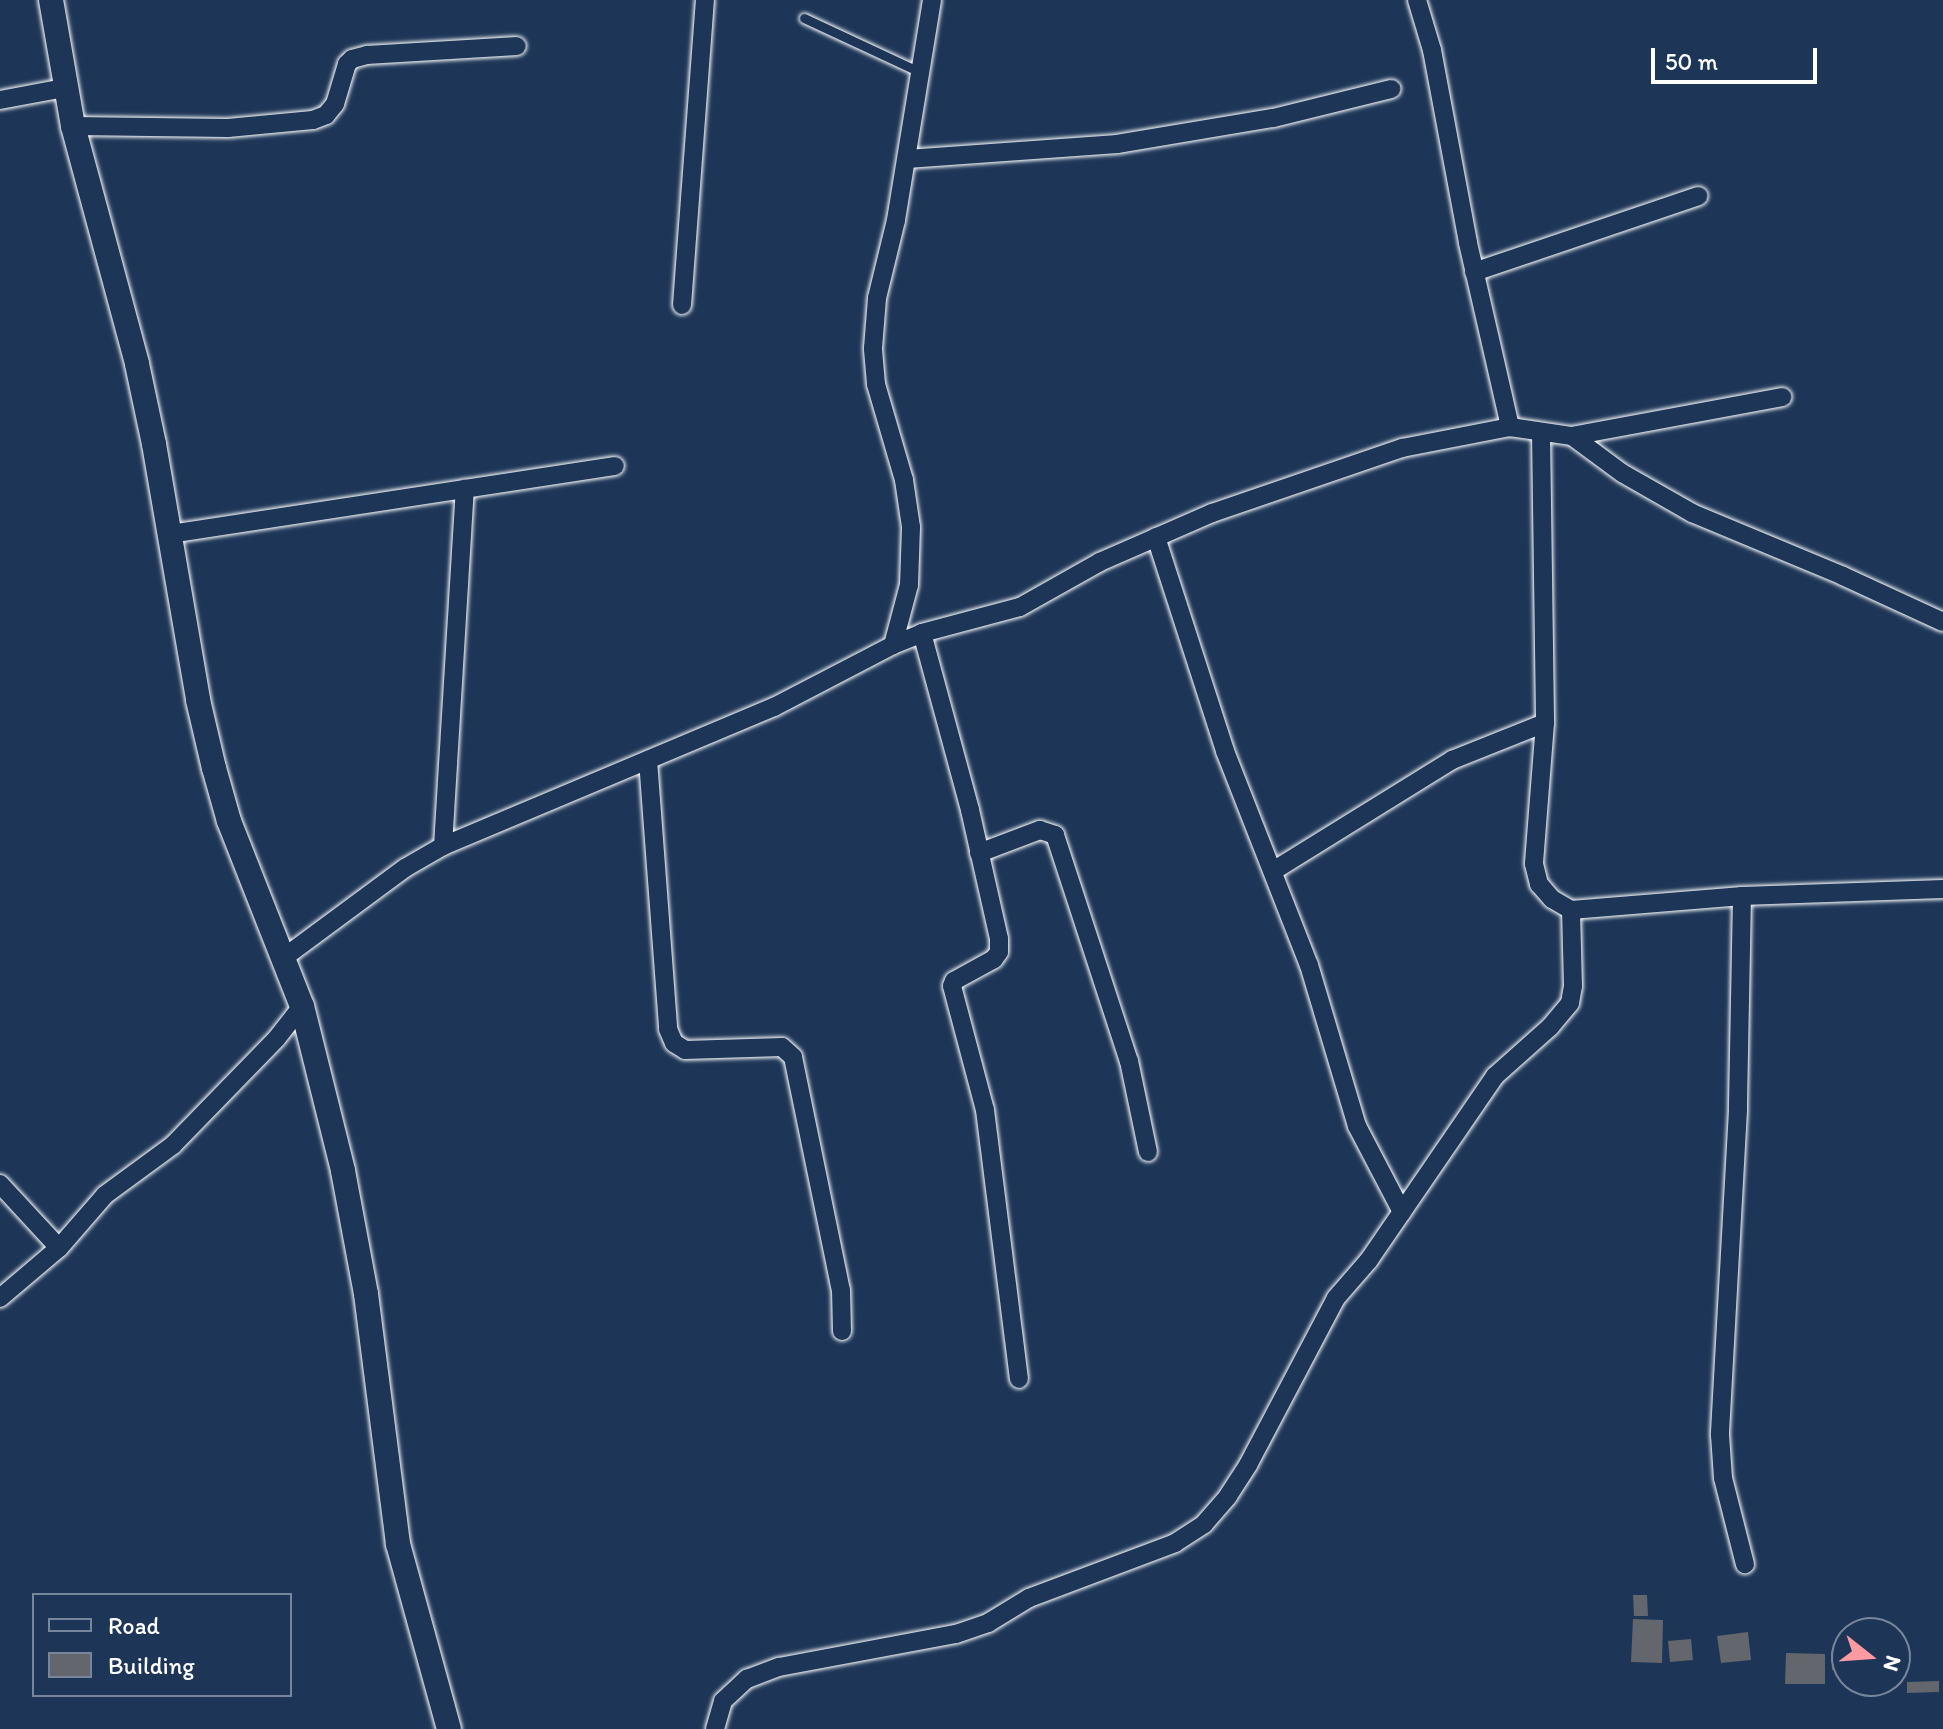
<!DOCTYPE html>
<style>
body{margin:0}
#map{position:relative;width:1943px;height:1729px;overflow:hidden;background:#1d3557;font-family:Itim,sans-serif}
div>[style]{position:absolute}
.building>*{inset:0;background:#63666d}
.roads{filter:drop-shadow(0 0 2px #fff) drop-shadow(0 0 2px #fff)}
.service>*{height:9px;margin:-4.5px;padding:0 4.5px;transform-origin:4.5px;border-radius:4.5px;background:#1d3557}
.minor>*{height:18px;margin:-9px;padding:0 9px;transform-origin:9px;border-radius:9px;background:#1d3557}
.tertiary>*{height:24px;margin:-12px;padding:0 12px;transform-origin:12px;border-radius:12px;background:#1d3557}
span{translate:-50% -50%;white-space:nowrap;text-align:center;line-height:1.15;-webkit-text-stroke:6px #1d3557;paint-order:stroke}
.legend{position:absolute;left:32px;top:1593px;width:260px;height:104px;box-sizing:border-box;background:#1d3557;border:2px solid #77869a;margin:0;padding:10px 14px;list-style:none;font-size:24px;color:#fff}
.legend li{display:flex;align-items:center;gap:16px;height:40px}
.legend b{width:40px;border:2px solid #77869a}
.north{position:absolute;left:1831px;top:1617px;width:80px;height:80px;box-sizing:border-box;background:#1d3557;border:2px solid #77869a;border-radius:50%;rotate:107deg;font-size:22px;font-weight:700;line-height:32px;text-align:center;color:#fff}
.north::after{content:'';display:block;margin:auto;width:28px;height:36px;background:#ff9aa2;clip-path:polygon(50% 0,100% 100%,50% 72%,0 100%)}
.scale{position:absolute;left:1651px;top:48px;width:166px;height:36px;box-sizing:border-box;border:4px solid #fff;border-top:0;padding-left:10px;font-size:24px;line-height:28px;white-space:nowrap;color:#fff;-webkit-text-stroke:6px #1d3557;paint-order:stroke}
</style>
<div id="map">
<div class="building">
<i style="clip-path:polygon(1633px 1595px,1647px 1595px,1648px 1616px,1634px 1616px)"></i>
<i style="clip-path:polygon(1633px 1619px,1663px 1620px,1662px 1663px,1631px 1662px)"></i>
<i style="clip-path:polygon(1748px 1632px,1751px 1660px,1721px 1663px,1717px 1636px)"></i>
<i style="clip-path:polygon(1691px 1639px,1693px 1660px,1670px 1662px,1668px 1641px)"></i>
<i style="clip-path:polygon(1831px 1651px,1847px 1651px,1847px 1670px,1832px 1670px)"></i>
<i style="clip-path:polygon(1786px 1653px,1825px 1654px,1825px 1684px,1785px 1684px)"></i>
<i style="clip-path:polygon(1939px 1681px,1939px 1692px,1907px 1693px,1907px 1682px)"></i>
</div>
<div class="roads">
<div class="service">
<i style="left:804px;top:18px;width:128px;rotate:25deg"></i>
</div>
<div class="minor">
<i style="left:1417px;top:0;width:52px;rotate:73.3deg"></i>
<i style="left:1432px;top:50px;width:196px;rotate:79.4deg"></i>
<i style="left:1468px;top:243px;width:189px;rotate:77.1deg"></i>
<i style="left:0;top:100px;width:66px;rotate:-10.5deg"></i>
<i style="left:73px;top:126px;width:155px;rotate:0.7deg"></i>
<i style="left:228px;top:128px;width:85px;rotate:-5.4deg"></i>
<i style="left:313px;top:120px;width:14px;rotate:-21deg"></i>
<i style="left:326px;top:115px;width:14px;rotate:-51deg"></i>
<i style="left:335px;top:104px;width:42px;rotate:-73.3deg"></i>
<i style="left:347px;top:64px;width:7px;rotate:-45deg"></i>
<i style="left:352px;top:59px;width:16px;rotate:-15deg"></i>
<i style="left:367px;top:55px;width:150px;rotate:-3.4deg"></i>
<i style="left:907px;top:159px;width:211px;rotate:-4.1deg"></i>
<i style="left:1117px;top:144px;width:158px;rotate:-9.5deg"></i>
<i style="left:1273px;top:118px;width:122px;rotate:-13.8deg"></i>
<i style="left:1474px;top:272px;width:237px;rotate:-18.7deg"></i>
<i style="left:682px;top:305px;width:306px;rotate:-85.7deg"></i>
<i style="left:1541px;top:432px;width:291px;rotate:89.2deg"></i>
<i style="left:1545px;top:723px;width:141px;rotate:94.5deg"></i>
<i style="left:1534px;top:864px;width:21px;rotate:76deg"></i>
<i style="left:1539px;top:884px;width:20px;rotate:49deg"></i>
<i style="left:1552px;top:899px;width:22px;rotate:30deg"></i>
<i style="left:1571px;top:910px;width:172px;rotate:-4.7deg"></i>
<i style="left:1742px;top:896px;width:201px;rotate:-2deg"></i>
<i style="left:1572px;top:436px;width:214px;rotate:-10.5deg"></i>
<i style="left:170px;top:534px;width:450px;rotate:-8.7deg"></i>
<i style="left:1156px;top:537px;width:225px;rotate:72.1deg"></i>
<i style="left:1225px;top:751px;width:230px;rotate:68.6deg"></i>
<i style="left:1309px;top:965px;width:168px;rotate:73.4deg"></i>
<i style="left:1357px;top:1126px;width:97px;rotate:62.4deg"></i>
<i style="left:922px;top:633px;width:183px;rotate:74.8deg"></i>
<i style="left:970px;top:810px;width:132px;rotate:77.3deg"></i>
<i style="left:999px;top:939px;width:13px;rotate:90deg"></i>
<i style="left:999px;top:952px;width:9px;rotate:126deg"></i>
<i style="left:994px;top:959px;width:46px;rotate:151.2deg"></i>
<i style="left:954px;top:981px;width:5px;rotate:112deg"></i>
<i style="left:952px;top:986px;width:128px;rotate:75.1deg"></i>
<i style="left:985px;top:1110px;width:271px;rotate:82.8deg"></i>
<i style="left:893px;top:645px;width:62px;rotate:-75.1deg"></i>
<i style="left:909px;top:585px;width:58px;rotate:-88deg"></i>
<i style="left:911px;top:527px;width:48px;rotate:-98.5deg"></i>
<i style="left:904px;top:480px;width:100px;rotate:-106.3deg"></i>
<i style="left:876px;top:384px;width:36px;rotate:-95deg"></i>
<i style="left:873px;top:348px;width:50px;rotate:-85.4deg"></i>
<i style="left:877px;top:298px;width:80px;rotate:-76.3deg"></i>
<i style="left:896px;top:220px;width:223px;rotate:-80.7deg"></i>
<i style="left:648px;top:760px;width:270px;rotate:85.7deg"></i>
<i style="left:668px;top:1029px;width:15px;rotate:67deg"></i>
<i style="left:674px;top:1043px;width:13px;rotate:32deg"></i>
<i style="left:685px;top:1050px;width:97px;rotate:-1.8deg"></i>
<i style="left:782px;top:1047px;width:15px;rotate:42deg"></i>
<i style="left:793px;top:1057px;width:238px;rotate:78.4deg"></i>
<i style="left:841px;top:1290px;width:41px;rotate:88.6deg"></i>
<i style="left:443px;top:846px;width:358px;rotate:-86.5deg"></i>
<i style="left:979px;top:853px;width:65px;rotate:-20.7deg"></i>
<i style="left:1040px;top:830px;width:16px;rotate:18deg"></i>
<i style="left:1055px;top:835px;width:238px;rotate:71.9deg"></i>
<i style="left:1129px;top:1061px;width:93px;rotate:78.2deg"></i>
<i style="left:1273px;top:871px;width:211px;rotate:-31.8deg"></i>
<i style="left:1452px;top:760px;width:100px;rotate:-21.7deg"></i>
<i style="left:1742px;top:896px;width:214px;rotate:91.1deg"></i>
<i style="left:1738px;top:1110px;width:325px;rotate:93.2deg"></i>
<i style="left:1720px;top:1435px;width:43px;rotate:86deg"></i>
<i style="left:1723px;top:1478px;width:89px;rotate:75.7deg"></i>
<i style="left:286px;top:956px;width:148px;rotate:-36.5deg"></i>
<i style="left:405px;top:868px;width:44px;rotate:-30.1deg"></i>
<i style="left:443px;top:846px;width:359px;rotate:-22.8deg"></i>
<i style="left:774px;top:707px;width:134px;rotate:-27.5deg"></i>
<i style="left:893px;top:645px;width:31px;rotate:-22deg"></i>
<i style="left:922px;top:633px;width:101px;rotate:-14.9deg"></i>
<i style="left:1020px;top:607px;width:92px;rotate:-29.4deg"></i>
<i style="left:1100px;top:562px;width:122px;rotate:-23.6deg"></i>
<i style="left:1212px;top:513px;width:201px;rotate:-18.9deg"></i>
<i style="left:1402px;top:448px;width:110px;rotate:-11deg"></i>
<i style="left:1510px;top:427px;width:63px;rotate:8.3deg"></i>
<i style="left:1572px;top:436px;width:62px;rotate:36.5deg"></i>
<i style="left:1622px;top:473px;width:81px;rotate:29.7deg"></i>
<i style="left:1692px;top:513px;width:164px;rotate:22.6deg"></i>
<i style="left:1843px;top:576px;width:110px;rotate:24.7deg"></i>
<i style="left:0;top:1184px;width:87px;rotate:47.3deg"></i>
<i style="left:0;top:1298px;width:77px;rotate:-40.3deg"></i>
<i style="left:59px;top:1248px;width:70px;rotate:-49deg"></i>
<i style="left:105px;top:1195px;width:84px;rotate:-36.3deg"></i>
<i style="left:173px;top:1145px;width:149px;rotate:-45.8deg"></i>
<i style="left:277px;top:1038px;width:41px;rotate:-52deg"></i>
<i style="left:715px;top:1729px;width:29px;rotate:-74deg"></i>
<i style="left:723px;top:1701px;width:33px;rotate:-43deg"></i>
<i style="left:747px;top:1679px;width:34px;rotate:-21deg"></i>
<i style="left:779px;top:1667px;width:180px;rotate:-10.6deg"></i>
<i style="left:956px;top:1634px;width:34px;rotate:-19deg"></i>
<i style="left:988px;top:1623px;width:48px;rotate:-31.4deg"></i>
<i style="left:1029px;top:1598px;width:156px;rotate:-20.6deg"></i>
<i style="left:1175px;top:1543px;width:35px;rotate:-33deg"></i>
<i style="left:1204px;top:1524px;width:37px;rotate:-49deg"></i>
<i style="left:1228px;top:1496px;width:37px;rotate:-57deg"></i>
<i style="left:1248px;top:1465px;width:189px;rotate:-62.2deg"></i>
<i style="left:1336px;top:1298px;width:50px;rotate:-49deg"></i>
<i style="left:1369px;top:1260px;width:223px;rotate:-55.6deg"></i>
<i style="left:1495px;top:1076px;width:74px;rotate:-41.7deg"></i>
<i style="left:1550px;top:1027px;width:31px;rotate:-50deg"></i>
<i style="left:1570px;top:1003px;width:17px;rotate:-80deg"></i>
<i style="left:1573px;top:986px;width:76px;rotate:-91.5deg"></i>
</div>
<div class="tertiary">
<i style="left:51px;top:0;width:128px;rotate:80.1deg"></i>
<i style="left:73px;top:126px;width:246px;rotate:74.9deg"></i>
<i style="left:137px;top:364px;width:82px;rotate:78deg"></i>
<i style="left:154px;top:444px;width:260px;rotate:80.2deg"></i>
<i style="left:198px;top:700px;width:70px;rotate:76.8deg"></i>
<i style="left:214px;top:768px;width:55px;rotate:74.2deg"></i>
<i style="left:229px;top:821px;width:199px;rotate:68.5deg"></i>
<i style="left:302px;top:1006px;width:170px;rotate:76deg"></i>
<i style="left:343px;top:1171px;width:125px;rotate:79.4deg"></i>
<i style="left:366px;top:1294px;width:252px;rotate:82.7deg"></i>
<i style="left:398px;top:1544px;width:192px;rotate:74.6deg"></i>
</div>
</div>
<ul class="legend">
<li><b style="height:10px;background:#1d3557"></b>Road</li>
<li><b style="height:22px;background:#63666d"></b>Building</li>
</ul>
<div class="north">N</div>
<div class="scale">50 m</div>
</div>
